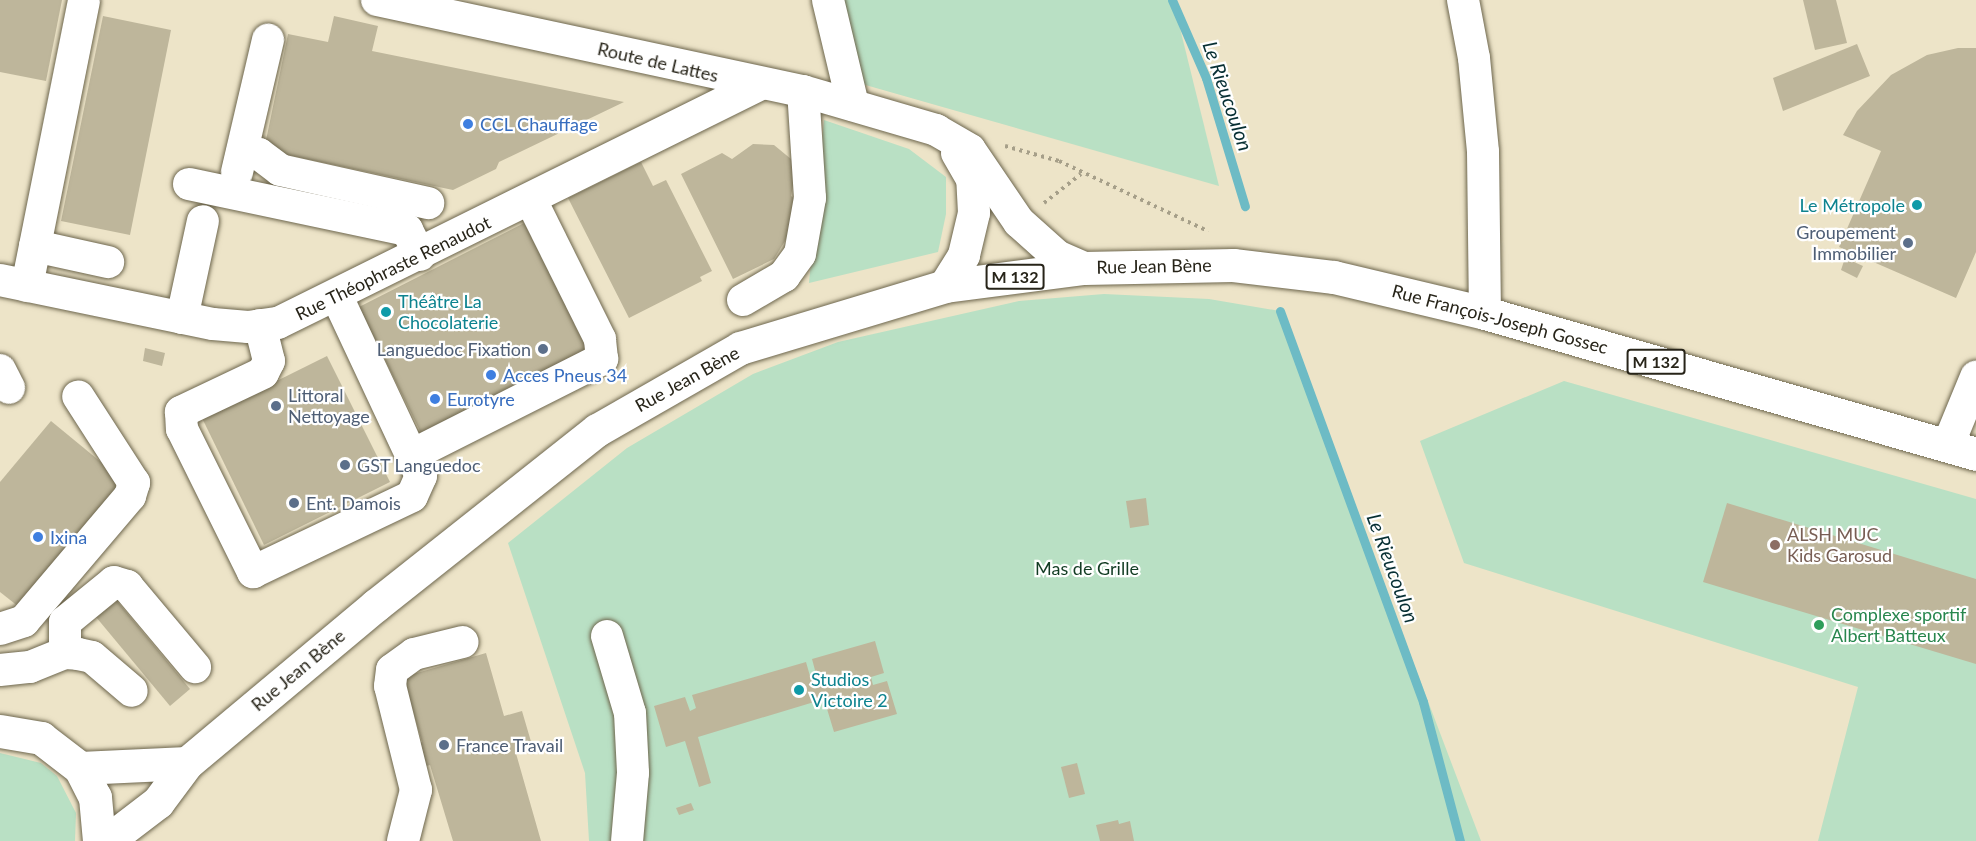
<!DOCTYPE html>
<meta charset="utf-8">
<style>
body{margin:0}
#map{position:relative;width:1976px;height:841px;overflow:hidden;background:#ede4c8;font-family:Lato,sans-serif}
div>[style]{position:absolute}
.green>*{inset:0;background:#b9e0c4}
.stream>*{height:9px;margin:-4.5px;padding:0 4.5px;transform-origin:4.5px;border-radius:4.5px;background:#6dbbc5}
.building>*{inset:0;background:#beb69b}
.path>*{height:4px;margin-top:-2px;transform-origin:0;background:repeating-linear-gradient(90deg,#a69f89 0 3px,transparent 0 7.5px)}
.roads{filter:drop-shadow(0 0 2px #6d664d) drop-shadow(0 0 2px #6d664d)}
.minor>*{height:32px;margin:-16px;padding:0 16px;transform-origin:16px;border-radius:16px;background:#fff}
.major>*{height:33px;margin:-16.5px;padding:0 16.5px;transform-origin:16.5px;border-radius:16.5px;background:#fff}
.dots>*{width:16px;height:16px;translate:-50% -50%;box-sizing:border-box;border:3px solid #fff;border-radius:50%}
span{translate:-50% -50%;white-space:nowrap;text-align:center;line-height:1.15;-webkit-text-stroke:4.5px #fff;paint-order:stroke}
.shield-label span{padding:2px 4px;background:#fff;border:2px solid;border-radius:4px;-webkit-text-stroke-width:0}
.shield-label{font-size:16px;color:#272419;font-weight:700}
.street-label{font-size:18px;color:#272419}
.shop-label{font-size:18px;color:#366cbe}
.left{translate:0 -50%;text-align:left}
.culture-label{font-size:18px;color:#0d838f}
.right{translate:-100% -50%;text-align:right}
.service-label{font-size:18px;color:#4e5e75}
.education-label{font-size:18px;color:#785e54}
.park-label{font-size:18px;color:#123c23}
.leisure-label{font-size:18px;color:#27864d}
.water-label{font-size:20px;color:#072f33;font-style:italic}
</style>
<div id="map">
<div class="green">
<i style="clip-path:polygon(840px 0,1173px 0,1219px 186px,862px 84px)"></i>
<i style="clip-path:polygon(824px 120px,909px 149px,946px 177px,946px 214px,938px 252px,809px 283px)"></i>
<i style="clip-path:polygon(1104px 294px,1209px 299px,1280px 311px,1481px 841px,589px 841px,585px 773px,508px 543px,627px 448px,753px 374px,838px 342px,1019px 301px)"></i>
<i style="clip-path:polygon(1564px 381px,1976px 499px,1976px 841px,1818px 841px,1858px 687px,1464px 563px,1420px 441px)"></i>
<i style="clip-path:polygon(0 753px,41px 763px,57px 776px,76px 813px,75px 841px,0 841px)"></i>
</div>
<div class="stream">
<i style="left:1172px;top:0;width:85px;rotate:66.4deg"></i>
<i style="left:1206px;top:78px;width:134px;rotate:73.1deg"></i>
<i style="left:1280px;top:311px;width:416px;rotate:69.9deg"></i>
<i style="left:1423px;top:702px;width:144px;rotate:75.1deg"></i>
</div>
<div class="building">
<i style="clip-path:polygon(0 0,62px 0,46px 81px,0 72px)"></i>
<i style="clip-path:polygon(1803px 0,1836px 0,1847px 43px,1815px 50px)"></i>
<i style="clip-path:polygon(103px 16px,171px 30px,130px 235px,61px 221px)"></i>
<i style="clip-path:polygon(334px 16px,378px 26px,372px 51px,624px 102px,499px 162px,496px 169px,453px 190px,264px 150px,288px 34px,328px 42px)"></i>
<i style="clip-path:polygon(1857px 44px,1870px 76px,1783px 111px,1773px 78px)"></i>
<i style="clip-path:polygon(1958px 48px,1976px 48px,1976px 252px,1956px 298px,1839px 247px,1881px 151px,1843px 135px,1857px 111px,1891px 75px,1927px 55px)"></i>
<i style="clip-path:polygon(753px 144px,774px 145px,791px 159px,796px 169px,791px 196px,801px 203px,799px 218px,774px 259px,733px 279px,681px 174px,722px 153px,732px 159px)"></i>
<i style="clip-path:polygon(641px 162px,653px 186px,666px 180px,712px 271px,700px 277px,702px 281px,629px 318px,568px 198px)"></i>
<i style="clip-path:polygon(526px 222px,589px 348px,421px 433px,359px 307px)"></i>
<i style="clip-path:polygon(1845px 258px,1863px 266px,1857px 278px,1841px 270px)"></i>
<i style="clip-path:polygon(145px 348px,165px 353px,162px 366px,143px 361px)"></i>
<i style="clip-path:polygon(327px 356px,390px 482px,264px 545px,202px 418px)"></i>
<i style="clip-path:polygon(51px 421px,124px 481px,19px 607px,0 592px,0 482px)"></i>
<i style="clip-path:polygon(1146px 498px,1149px 525px,1130px 528px,1126px 501px)"></i>
<i style="clip-path:polygon(1727px 503px,1976px 579px,1976px 664px,1703px 582px)"></i>
<i style="clip-path:polygon(117px 601px,190px 689px,170px 706px,96px 617px)"></i>
<i style="clip-path:polygon(875px 641px,884px 673px,871px 677px,873px 685px,887px 681px,897px 714px,834px 732px,824px 699px,698px 737px,711px 783px,699px 787px,685px 741px,666px 747px,654px 706px,685px 697px,690px 711px,696px 708px,692px 695px,806px 662px,810px 676px,816px 674px,812px 659px)"></i>
<i style="clip-path:polygon(486px 653px,504px 716px,522px 711px,532px 745px,515px 750px,541px 841px,453px 841px,430px 765px,420px 768px,413px 745px,422px 742px,403px 677px)"></i>
<i style="clip-path:polygon(1077px 763px,1085px 794px,1069px 798px,1061px 767px)"></i>
<i style="clip-path:polygon(691px 803px,694px 810px,679px 815px,676px 808px)"></i>
<i style="clip-path:polygon(1118px 820px,1119px 824px,1130px 821px,1134px 841px,1100px 841px,1096px 825px)"></i>
</div>
<div class="path">
<i style="left:1005px;top:146px;width:56px;rotate:15.5deg"></i>
<i style="left:1059px;top:161px;width:165px;rotate:25.2deg"></i>
<i style="left:1044px;top:203px;width:47px;rotate:-38.1deg"></i>
</div>
<div class="roads">
<div class="minor">
<i style="left:377px;top:0;width:436px;rotate:12.1deg"></i>
<i style="left:803px;top:91px;width:139px;rotate:16.3deg"></i>
<i style="left:936px;top:130px;width:39px;rotate:30deg"></i>
<i style="left:970px;top:150px;width:87px;rotate:55.8deg"></i>
<i style="left:1019px;top:222px;width:51px;rotate:41.8deg"></i>
<i style="left:1057px;top:256px;width:30px;rotate:24deg"></i>
<i style="left:828px;top:0;width:108px;rotate:76.6deg"></i>
<i style="left:1463px;top:0;width:59px;rotate:79.3deg"></i>
<i style="left:1474px;top:58px;width:94px;rotate:84.5deg"></i>
<i style="left:1483px;top:152px;width:161px;rotate:89.3deg"></i>
<i style="left:242px;top:153px;width:17px;rotate:3deg"></i>
<i style="left:259px;top:154px;width:26px;rotate:37deg"></i>
<i style="left:280px;top:170px;width:152px;rotate:12.6deg"></i>
<i style="left:237px;top:172px;width:136px;rotate:-76.8deg"></i>
<i style="left:189px;top:184px;width:223px;rotate:11.9deg"></i>
<i style="left:407px;top:230px;width:28px;rotate:63deg"></i>
<i style="left:35px;top:246px;width:75px;rotate:12.4deg"></i>
<i style="left:0;top:280px;width:217px;rotate:11.7deg"></i>
<i style="left:213px;top:324px;width:35px;rotate:5deg"></i>
<i style="left:248px;top:327px;width:30px;rotate:-8deg"></i>
<i style="left:278px;top:323px;width:537px;rotate:-26.33deg"></i>
<i style="left:27px;top:286px;width:290px;rotate:-78.7deg"></i>
<i style="left:945px;top:286px;width:36px;rotate:-58deg"></i>
<i style="left:964px;top:255px;width:43px;rotate:-76.6deg"></i>
<i style="left:974px;top:213px;width:34px;rotate:-93deg"></i>
<i style="left:972px;top:179px;width:30px;rotate:-120deg"></i>
<i style="left:743px;top:300px;width:48px;rotate:-30.3deg"></i>
<i style="left:784px;top:276px;width:27px;rotate:-54deg"></i>
<i style="left:800px;top:254px;width:57px;rotate:-79.9deg"></i>
<i style="left:810px;top:198px;width:107px;rotate:-93.7deg"></i>
<i style="left:182px;top:318px;width:99px;rotate:-77.8deg"></i>
<i style="left:260px;top:325px;width:37px;rotate:76deg"></i>
<i style="left:269px;top:361px;width:13px;rotate:117deg"></i>
<i style="left:263px;top:373px;width:91px;rotate:154.6deg"></i>
<i style="left:181px;top:412px;width:17px;rotate:87deg"></i>
<i style="left:182px;top:429px;width:160px;rotate:63.6deg"></i>
<i style="left:253px;top:572px;width:176px;rotate:-25.5deg"></i>
<i style="left:412px;top:496px;width:22px;rotate:-66deg"></i>
<i style="left:421px;top:476px;width:198px;rotate:-115.1deg"></i>
<i style="left:0;top:370px;width:20px;rotate:63deg"></i>
<i style="left:1948px;top:445px;width:74px;rotate:-67.6deg"></i>
<i style="left:414px;top:454px;width:211px;rotate:-26.8deg"></i>
<i style="left:602px;top:359px;width:20px;rotate:-96deg"></i>
<i style="left:600px;top:339px;width:155px;rotate:-116.4deg"></i>
<i style="left:0;top:629px;width:25px;rotate:-18deg"></i>
<i style="left:24px;top:621px;width:164px;rotate:-49.7deg"></i>
<i style="left:130px;top:496px;width:14px;rotate:-73deg"></i>
<i style="left:134px;top:483px;width:103px;rotate:-122.8deg"></i>
<i style="left:607px;top:636px;width:80px;rotate:73.4deg"></i>
<i style="left:630px;top:713px;width:60px;rotate:87.1deg"></i>
<i style="left:633px;top:773px;width:68px;rotate:95deg"></i>
<i style="left:65px;top:653px;width:31px;rotate:-90deg"></i>
<i style="left:65px;top:622px;width:63px;rotate:-39.2deg"></i>
<i style="left:114px;top:582px;width:14px;rotate:17deg"></i>
<i style="left:127px;top:586px;width:106px;rotate:50deg"></i>
<i style="left:0;top:670px;width:30px;rotate:-6deg"></i>
<i style="left:30px;top:667px;width:38px;rotate:-22deg"></i>
<i style="left:65px;top:653px;width:13px;rotate:4deg"></i>
<i style="left:78px;top:654px;width:14px;rotate:12deg"></i>
<i style="left:92px;top:657px;width:52px;rotate:40.4deg"></i>
<i style="left:403px;top:841px;width:53px;rotate:-75.7deg"></i>
<i style="left:416px;top:790px;width:107px;rotate:-104deg"></i>
<i style="left:390px;top:686px;width:16px;rotate:-83deg"></i>
<i style="left:392px;top:670px;width:27px;rotate:-36deg"></i>
<i style="left:414px;top:654px;width:50px;rotate:-13.8deg"></i>
</div>
<div class="major">
<i style="left:0;top:731px;width:42px;rotate:9.7deg"></i>
<i style="left:41px;top:738px;width:49px;rotate:37.6deg"></i>
<i style="left:80px;top:768px;width:33px;rotate:63deg"></i>
<i style="left:95px;top:797px;width:44px;rotate:84.8deg"></i>
<i style="left:80px;top:768px;width:107px;rotate:-2.7deg"></i>
<i style="left:107px;top:841px;width:64px;rotate:-37.4deg"></i>
<i style="left:158px;top:802px;width:49px;rotate:-53.4deg"></i>
<i style="left:187px;top:763px;width:246px;rotate:-39.9deg"></i>
<i style="left:376px;top:605px;width:282px;rotate:-38.4deg"></i>
<i style="left:597px;top:430px;width:165px;rotate:-29.8deg"></i>
<i style="left:740px;top:348px;width:214px;rotate:-16.8deg"></i>
<i style="left:945px;top:286px;width:140px;rotate:-7.4deg"></i>
<i style="left:1084px;top:268px;width:149px;rotate:-1.2deg"></i>
<i style="left:1233px;top:265px;width:102px;rotate:6.8deg"></i>
<i style="left:1334px;top:277px;width:155px;rotate:13.4deg"></i>
<i style="left:1485px;top:313px;width:511px;rotate:16.02deg"></i>
</div>
</div>
<div class="dots">
<i style="left:468px;top:124px;background:#3f7fe0"></i>
<i style="left:1917px;top:205px;background:#0f9aa8"></i>
<i style="left:1908px;top:243px;background:#5c6f8a"></i>
<i style="left:386px;top:312px;background:#0f9aa8"></i>
<i style="left:543px;top:349px;background:#5c6f8a"></i>
<i style="left:491px;top:375px;background:#3f7fe0"></i>
<i style="left:435px;top:399px;background:#3f7fe0"></i>
<i style="left:276px;top:406px;background:#5c6f8a"></i>
<i style="left:345px;top:465px;background:#5c6f8a"></i>
<i style="left:294px;top:503px;background:#5c6f8a"></i>
<i style="left:38px;top:537px;background:#3f7fe0"></i>
<i style="left:1775px;top:545px;background:#8d6e63"></i>
<i style="left:1819px;top:625px;background:#2e9e5b"></i>
<i style="left:799px;top:690px;background:#0f9aa8"></i>
<i style="left:444px;top:745px;background:#5c6f8a"></i>
</div>
<div class="shield-label">
<span style="left:1015px;top:277px">M 132</span>
<span style="left:1656px;top:362px">M 132</span>
</div>
<div class="street-label">
<span style="left:658px;top:62px;rotate:13deg">Route de Lattes</span>
<span style="left:1154px;top:266px;rotate:-1deg">Rue Jean Bène</span>
<span style="left:393px;top:268px;rotate:-26deg">Rue Théophraste Renaudot</span>
<span style="left:1500px;top:319px;rotate:15deg">Rue François-Joseph Gossec</span>
<span style="left:687px;top:379px;rotate:-29deg">Rue Jean Bène</span>
<span style="left:298px;top:670px;rotate:-40deg">Rue Jean Bène</span>
</div>
<div class="shop-label">
<span class="left" style="left:480px;top:124px">CCL Chauffage</span>
<span class="left" style="left:503px;top:375px">Acces Pneus 34</span>
<span class="left" style="left:447px;top:399px">Eurotyre</span>
<span class="left" style="left:50px;top:537px">Ixina</span>
</div>
<div class="culture-label">
<span class="right" style="left:1905px;top:205px">Le Métropole</span>
<span class="left" style="left:398px;top:312px">Théâtre La<br>Chocolaterie</span>
<span class="left" style="left:811px;top:690px">Studios<br>Victoire 2</span>
</div>
<div class="service-label">
<span class="right" style="left:1896px;top:243px">Groupement<br>Immobilier</span>
<span class="right" style="left:531px;top:349px">Languedoc Fixation</span>
<span class="left" style="left:288px;top:406px">Littoral<br>Nettoyage</span>
<span class="left" style="left:357px;top:465px">GST Languedoc</span>
<span class="left" style="left:306px;top:503px">Ent. Damois</span>
<span class="left" style="left:456px;top:745px">France Travail</span>
</div>
<div class="education-label">
<span class="left" style="left:1787px;top:545px">ALSH MUC<br>Kids Garosud</span>
</div>
<div class="park-label">
<span style="left:1087px;top:568px">Mas de Grille</span>
</div>
<div class="leisure-label">
<span class="left" style="left:1831px;top:625px">Complexe sportif<br>Albert Batteux</span>
</div>
<div class="water-label">
<span style="left:1228px;top:96px;rotate:71deg">Le Rieucoulon</span>
<span style="left:1393px;top:568px;rotate:70deg">Le Rieucoulon</span>
</div>
</div>
